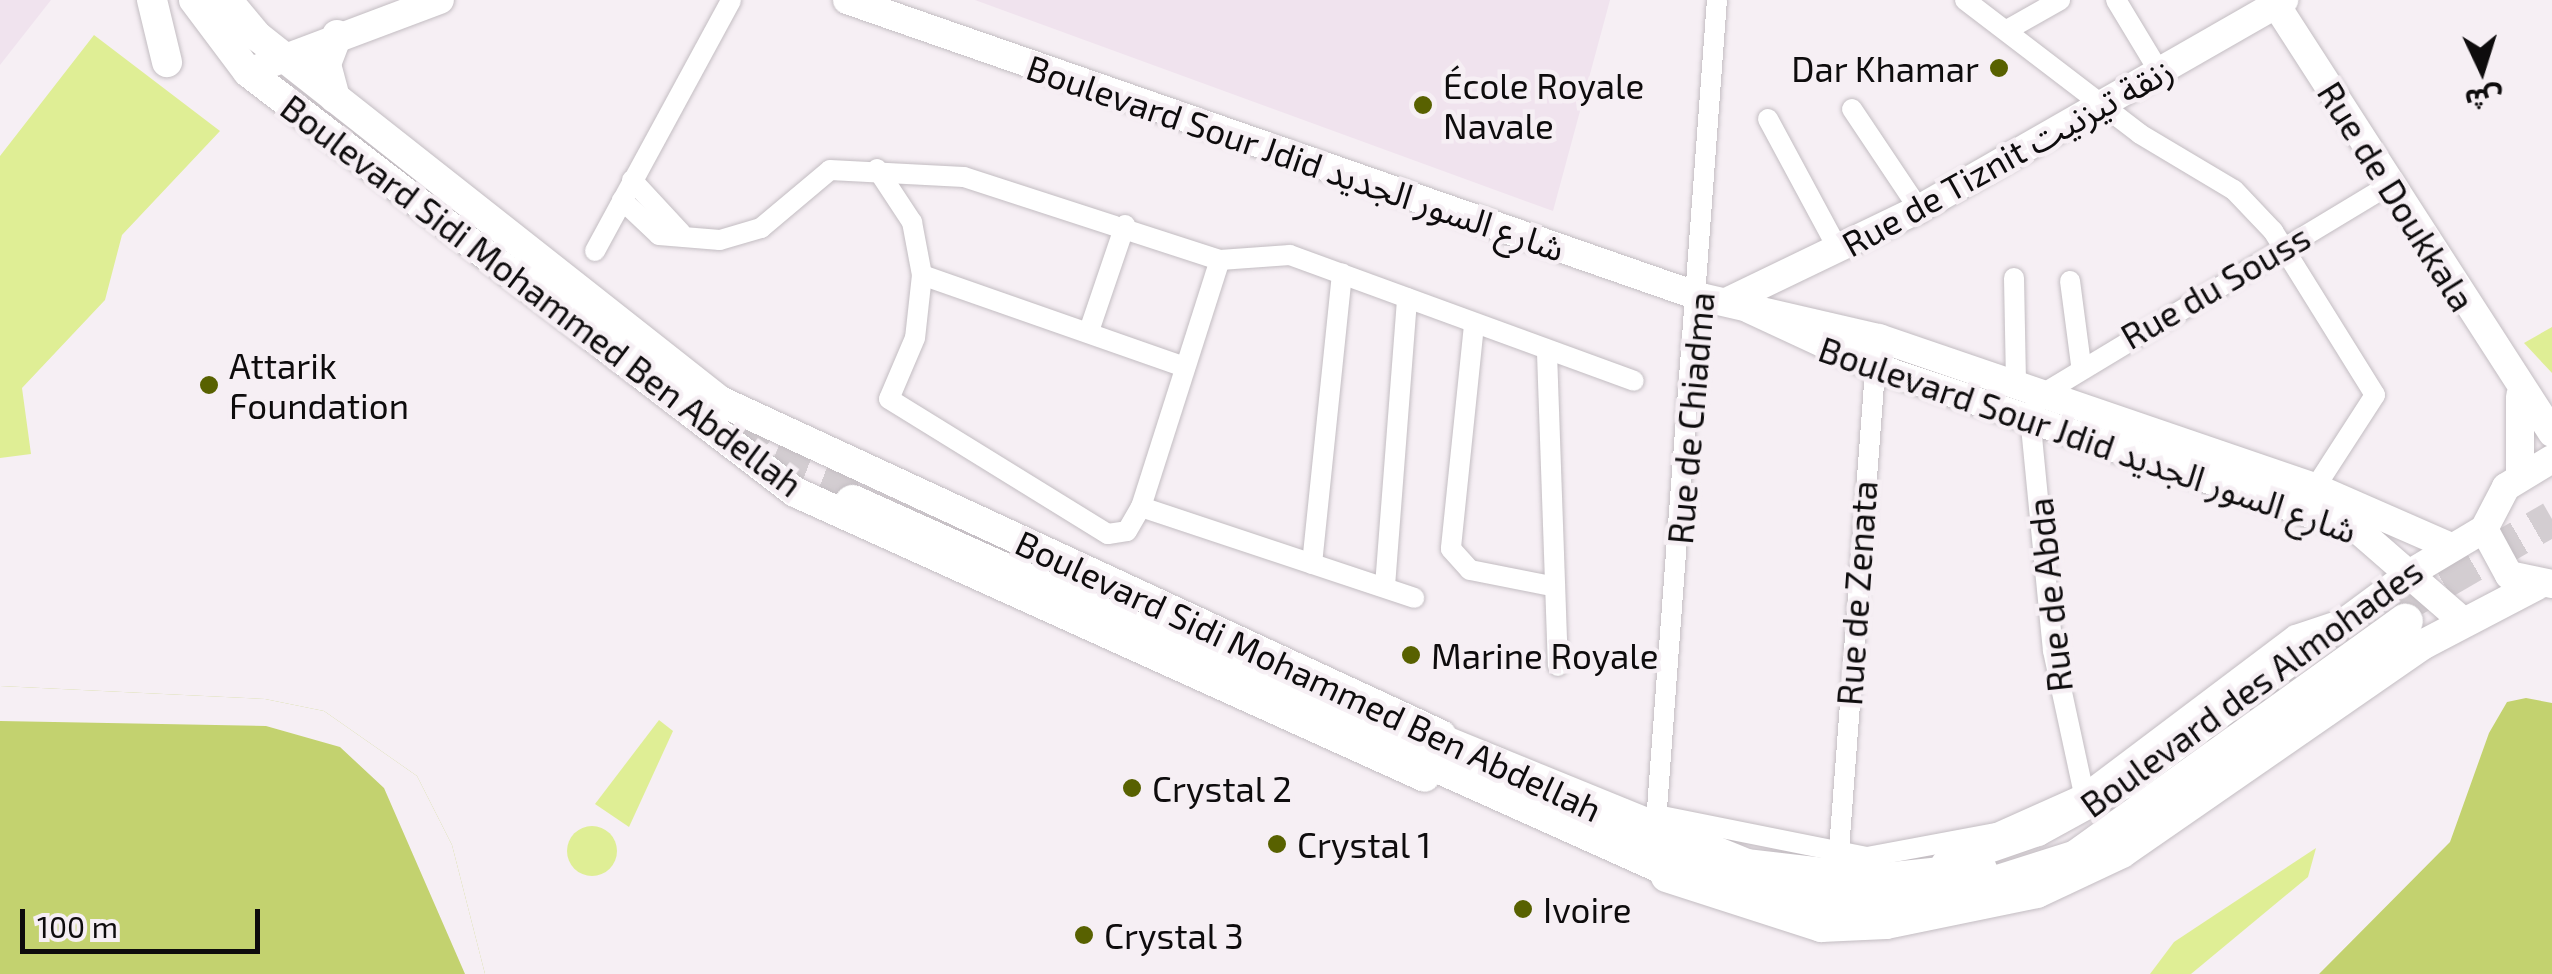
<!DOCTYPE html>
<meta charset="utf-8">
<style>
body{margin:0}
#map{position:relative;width:2552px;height:974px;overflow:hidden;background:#f6eff4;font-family:"Exo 2","Noto Sans Arabic",sans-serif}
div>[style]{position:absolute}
.built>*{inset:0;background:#f0e3ee}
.green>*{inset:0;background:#dfee95}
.round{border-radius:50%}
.water>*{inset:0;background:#c3d26f}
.pier>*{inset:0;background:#f6eff4}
.highway-tunnel>*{height:35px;margin-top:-17.5px;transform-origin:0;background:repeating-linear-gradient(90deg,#d3cdd1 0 35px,transparent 0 53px)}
.roads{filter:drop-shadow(0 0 2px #c3bdc2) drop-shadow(0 0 2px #c3bdc2)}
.street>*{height:20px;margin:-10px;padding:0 10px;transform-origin:10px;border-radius:10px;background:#fff}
.secondary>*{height:28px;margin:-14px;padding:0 14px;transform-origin:14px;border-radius:14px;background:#fff}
.primary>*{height:30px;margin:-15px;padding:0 15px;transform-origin:15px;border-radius:15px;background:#fff}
.highway>*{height:35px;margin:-17.5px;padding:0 17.5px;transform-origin:17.5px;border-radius:17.5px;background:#fff}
.dots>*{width:28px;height:28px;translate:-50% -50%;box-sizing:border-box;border:5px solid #f6eff4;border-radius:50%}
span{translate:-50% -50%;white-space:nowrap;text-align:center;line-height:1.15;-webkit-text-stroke:9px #f6eff4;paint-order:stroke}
.poi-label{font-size:35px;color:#0e0c0d}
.right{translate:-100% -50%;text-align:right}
.left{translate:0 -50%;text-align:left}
.street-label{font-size:35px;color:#0e0c0d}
.north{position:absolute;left:2432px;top:20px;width:100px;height:100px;-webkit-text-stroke:8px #f6eff4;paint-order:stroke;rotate:176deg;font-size:28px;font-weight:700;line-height:40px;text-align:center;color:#0e0c0d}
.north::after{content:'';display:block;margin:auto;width:35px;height:45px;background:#0e0c0d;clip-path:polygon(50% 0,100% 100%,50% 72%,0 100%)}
.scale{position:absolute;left:20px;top:909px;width:240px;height:45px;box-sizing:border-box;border:5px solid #0e0c0d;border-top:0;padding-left:12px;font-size:30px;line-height:35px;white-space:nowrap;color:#0e0c0d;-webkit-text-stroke:8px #f6eff4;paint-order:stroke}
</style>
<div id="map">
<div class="built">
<i style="clip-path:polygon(0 0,51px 0,0 65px)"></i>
<i style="clip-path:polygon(975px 0,1610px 0,1553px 211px)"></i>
</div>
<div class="green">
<i style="clip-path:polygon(94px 35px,220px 131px,122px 235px,105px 300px,22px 388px,31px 454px,0 458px,0 156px)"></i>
<i style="clip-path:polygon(2552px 327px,2552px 373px,2524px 343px)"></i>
<i style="clip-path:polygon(659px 720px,673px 731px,629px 827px,595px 804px)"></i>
<i class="round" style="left:567px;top:826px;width:50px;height:50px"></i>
<i style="clip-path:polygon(2316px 848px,2308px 877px,2191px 974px,2150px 974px,2174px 942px)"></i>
</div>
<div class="water">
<i style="clip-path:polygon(0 686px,265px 699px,324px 711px,417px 776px,452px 845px,485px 974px,0 974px)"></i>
<i style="clip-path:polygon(2526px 698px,2552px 703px,2552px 974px,2319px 974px,2450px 842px,2489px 733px,2507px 702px)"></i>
</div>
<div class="pier">
<i style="clip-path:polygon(0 686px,265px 699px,324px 711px,417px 776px,452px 845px,485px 974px,465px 974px,384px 788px,340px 747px,266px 726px,0 721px)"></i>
</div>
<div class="highway-tunnel">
<i style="left:694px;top:395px;width:100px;rotate:34.8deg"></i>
<i style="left:776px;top:452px;width:89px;rotate:21.1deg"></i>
<i style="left:2397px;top:608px;width:179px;rotate:-30.1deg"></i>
</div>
<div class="roads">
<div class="street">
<i style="left:1965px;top:0;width:220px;rotate:37.4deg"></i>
<i style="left:2140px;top:134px;width:109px;rotate:30.8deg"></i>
<i style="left:2234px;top:190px;width:57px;rotate:46.4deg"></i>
<i style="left:2273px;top:231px;width:193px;rotate:58.1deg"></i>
<i style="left:2375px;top:395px;width:121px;rotate:122.9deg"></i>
<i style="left:2116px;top:0;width:85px;rotate:58.9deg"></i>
<i style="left:2007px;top:30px;width:61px;rotate:-29.5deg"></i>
<i style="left:1852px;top:109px;width:120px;rotate:56.2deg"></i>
<i style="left:1768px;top:119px;width:148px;rotate:61.7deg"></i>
<i style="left:877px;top:169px;width:64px;rotate:56.6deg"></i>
<i style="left:912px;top:222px;width:54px;rotate:79.3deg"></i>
<i style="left:922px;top:275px;width:63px;rotate:96.3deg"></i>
<i style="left:915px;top:338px;width:66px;rotate:113.1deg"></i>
<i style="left:889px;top:399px;width:257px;rotate:31.7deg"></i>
<i style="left:1108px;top:534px;width:19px;rotate:-9deg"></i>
<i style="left:1127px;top:531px;width:28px;rotate:-60deg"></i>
<i style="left:1141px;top:507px;width:259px;rotate:-72.3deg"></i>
<i style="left:632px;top:180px;width:72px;rotate:47.2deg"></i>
<i style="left:622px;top:200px;width:51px;rotate:43.4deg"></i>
<i style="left:659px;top:235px;width:61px;rotate:4.7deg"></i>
<i style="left:720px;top:240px;width:43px;rotate:-16.3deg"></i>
<i style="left:761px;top:228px;width:90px;rotate:-40deg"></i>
<i style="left:830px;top:170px;width:134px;rotate:3deg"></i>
<i style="left:964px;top:177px;width:269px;rotate:18deg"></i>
<i style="left:1220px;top:260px;width:70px;rotate:-4.1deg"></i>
<i style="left:1290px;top:255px;width:366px;rotate:20.1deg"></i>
<i style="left:595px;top:251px;width:285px;rotate:-61.5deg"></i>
<i style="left:922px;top:275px;width:279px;rotate:19.3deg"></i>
<i style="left:2014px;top:278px;width:109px;rotate:88.9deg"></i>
<i style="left:2070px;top:281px;width:84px;rotate:82.5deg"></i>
<i style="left:1474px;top:325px;width:225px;rotate:95.9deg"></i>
<i style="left:1451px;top:549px;width:28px;rotate:48deg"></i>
<i style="left:1470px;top:570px;width:83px;rotate:11.2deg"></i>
<i style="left:1089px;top:331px;width:112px;rotate:-71.2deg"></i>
<i style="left:1547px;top:353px;width:313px;rotate:88deg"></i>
<i style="left:1141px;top:507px;width:288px;rotate:18.4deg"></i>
<i style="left:1312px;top:564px;width:292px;rotate:-84.1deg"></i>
<i style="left:1385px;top:586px;width:289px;rotate:-85.6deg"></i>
<i style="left:2084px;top:794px;width:146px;rotate:-102.2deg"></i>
<i style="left:2053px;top:651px;width:234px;rotate:-95.6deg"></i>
<i style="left:2030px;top:418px;width:25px;rotate:-64deg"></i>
<i style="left:2041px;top:395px;width:411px;rotate:-31.1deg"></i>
<i style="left:1657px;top:815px;width:214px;rotate:11.3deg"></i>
<i style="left:1867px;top:857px;width:132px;rotate:-10.5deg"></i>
<i style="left:1997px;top:833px;width:95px;rotate:-24.1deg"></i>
<i style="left:2084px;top:794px;width:264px;rotate:-37deg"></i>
<i style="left:2295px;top:635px;width:51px;rotate:-18.4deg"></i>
<i style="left:1655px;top:836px;width:838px;rotate:-85.76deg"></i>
<i style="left:1839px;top:850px;width:498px;rotate:-85.7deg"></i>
</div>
<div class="secondary">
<i style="left:847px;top:0;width:904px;rotate:19.18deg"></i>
<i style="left:1701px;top:297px;width:183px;rotate:13deg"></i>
<i style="left:1879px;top:338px;width:460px;rotate:18.9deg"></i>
<i style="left:2314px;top:487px;width:147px;rotate:23.6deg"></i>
<i style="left:2273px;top:0;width:515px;rotate:57.2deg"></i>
<i style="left:248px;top:72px;width:205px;rotate:-20.6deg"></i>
<i style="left:1726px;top:302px;width:214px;rotate:-25.7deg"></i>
<i style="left:1919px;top:209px;width:421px;rotate:-29.8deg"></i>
<i style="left:1749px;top:309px;width:136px;rotate:24.9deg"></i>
<i style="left:1872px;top:366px;width:513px;rotate:18.65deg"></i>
<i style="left:2358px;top:530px;width:140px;rotate:41deg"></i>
<i style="left:2520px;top:396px;width:77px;rotate:90deg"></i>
<i style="left:2552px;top:459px;width:54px;rotate:148.7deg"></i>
<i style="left:2506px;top:487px;width:47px;rotate:117.6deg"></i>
<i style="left:2484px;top:529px;width:52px;rotate:61.5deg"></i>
<i style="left:2509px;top:575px;width:44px;rotate:11.8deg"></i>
<i style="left:1945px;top:864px;width:98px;rotate:-19deg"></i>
<i style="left:2038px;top:832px;width:102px;rotate:-28.8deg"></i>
<i style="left:2127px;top:783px;width:355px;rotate:-36.5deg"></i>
<i style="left:2412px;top:572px;width:84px;rotate:-30.8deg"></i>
</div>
<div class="primary">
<i style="left:152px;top:0;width:64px;rotate:76.4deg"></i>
<i style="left:194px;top:0;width:90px;rotate:53.1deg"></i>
<i style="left:248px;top:72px;width:690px;rotate:37.52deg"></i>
<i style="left:795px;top:492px;width:691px;rotate:24.34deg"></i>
<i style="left:227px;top:0;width:47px;rotate:50.2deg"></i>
<i style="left:257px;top:36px;width:590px;rotate:38.25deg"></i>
<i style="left:720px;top:401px;width:795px;rotate:24.86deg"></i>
<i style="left:335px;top:98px;width:35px;rotate:-105deg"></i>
<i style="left:326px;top:64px;width:31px;rotate:-69deg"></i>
<i style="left:1666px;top:877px;width:163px;rotate:17.9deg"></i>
<i style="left:1821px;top:927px;width:65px;rotate:-2.6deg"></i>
<i style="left:1886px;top:924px;width:154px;rotate:-11.6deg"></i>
<i style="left:2037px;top:893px;width:94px;rotate:-25.2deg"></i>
<i style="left:2122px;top:853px;width:367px;rotate:-34.7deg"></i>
<i style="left:2424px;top:644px;width:127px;rotate:-27.6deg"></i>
</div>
<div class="highway">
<i style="left:852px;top:502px;width:884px;rotate:24.19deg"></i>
<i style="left:1658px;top:864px;width:190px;rotate:13.1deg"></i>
<i style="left:1843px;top:907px;width:89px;rotate:-2.6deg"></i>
<i style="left:1932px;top:903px;width:151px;rotate:-17.7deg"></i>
<i style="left:2076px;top:857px;width:405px;rotate:-35.7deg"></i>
<i style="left:1415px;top:731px;width:357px;rotate:22.2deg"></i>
<i style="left:1745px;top:866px;width:130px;rotate:6.6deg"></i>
<i style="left:1874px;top:881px;width:106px;rotate:-6deg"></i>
</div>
</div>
<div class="dots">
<i style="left:1999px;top:68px;background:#586100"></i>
<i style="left:1423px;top:105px;background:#586100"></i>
<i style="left:209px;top:385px;background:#586100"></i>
<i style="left:1411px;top:655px;background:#586100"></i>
<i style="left:1132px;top:788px;background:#586100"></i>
<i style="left:1277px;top:844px;background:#586100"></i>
<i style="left:1523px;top:909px;background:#586100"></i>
<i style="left:1084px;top:935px;background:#586100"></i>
</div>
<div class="poi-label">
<span class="right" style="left:1979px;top:68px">Dar Khamar</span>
<span class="left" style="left:1443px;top:105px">École Royale<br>Navale</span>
<span class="left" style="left:229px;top:385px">Attarik<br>Foundation</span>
<span class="left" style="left:1431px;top:655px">Marine Royale</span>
<span class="left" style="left:1152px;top:788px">Crystal 2</span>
<span class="left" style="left:1297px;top:844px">Crystal 1</span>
<span class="left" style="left:1543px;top:909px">Ivoire</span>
<span class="left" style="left:1104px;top:935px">Crystal 3</span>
</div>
<div class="street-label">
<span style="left:2007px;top:156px;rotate:-29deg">Rue de Tiznit زنقة تيزنيت</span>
<span style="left:1296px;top:157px;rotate:19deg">Boulevard Sour Jdid شارع السور الجديد</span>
<span style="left:2397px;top:196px;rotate:58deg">Rue de Doukkala</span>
<span style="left:2215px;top:286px;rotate:-30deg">Rue du Souss</span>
<span style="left:542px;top:295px;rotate:37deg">Boulevard Sidi Mohammed Ben Abdellah</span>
<span style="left:1690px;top:418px;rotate:-85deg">Rue de Chiadma</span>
<span style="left:2088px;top:439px;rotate:19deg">Boulevard Sour Jdid شارع السور الجديد</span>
<span style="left:1856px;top:593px;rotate:-86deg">Rue de Zenata</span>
<span style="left:2049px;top:595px;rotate:-96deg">Rue de Abda</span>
<span style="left:1309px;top:675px;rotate:25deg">Boulevard Sidi Mohammed Ben Abdellah</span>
<span style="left:2251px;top:687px;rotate:-36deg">Boulevard des Almohades</span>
</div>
<div class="north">ش</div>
<div class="scale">100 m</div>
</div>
